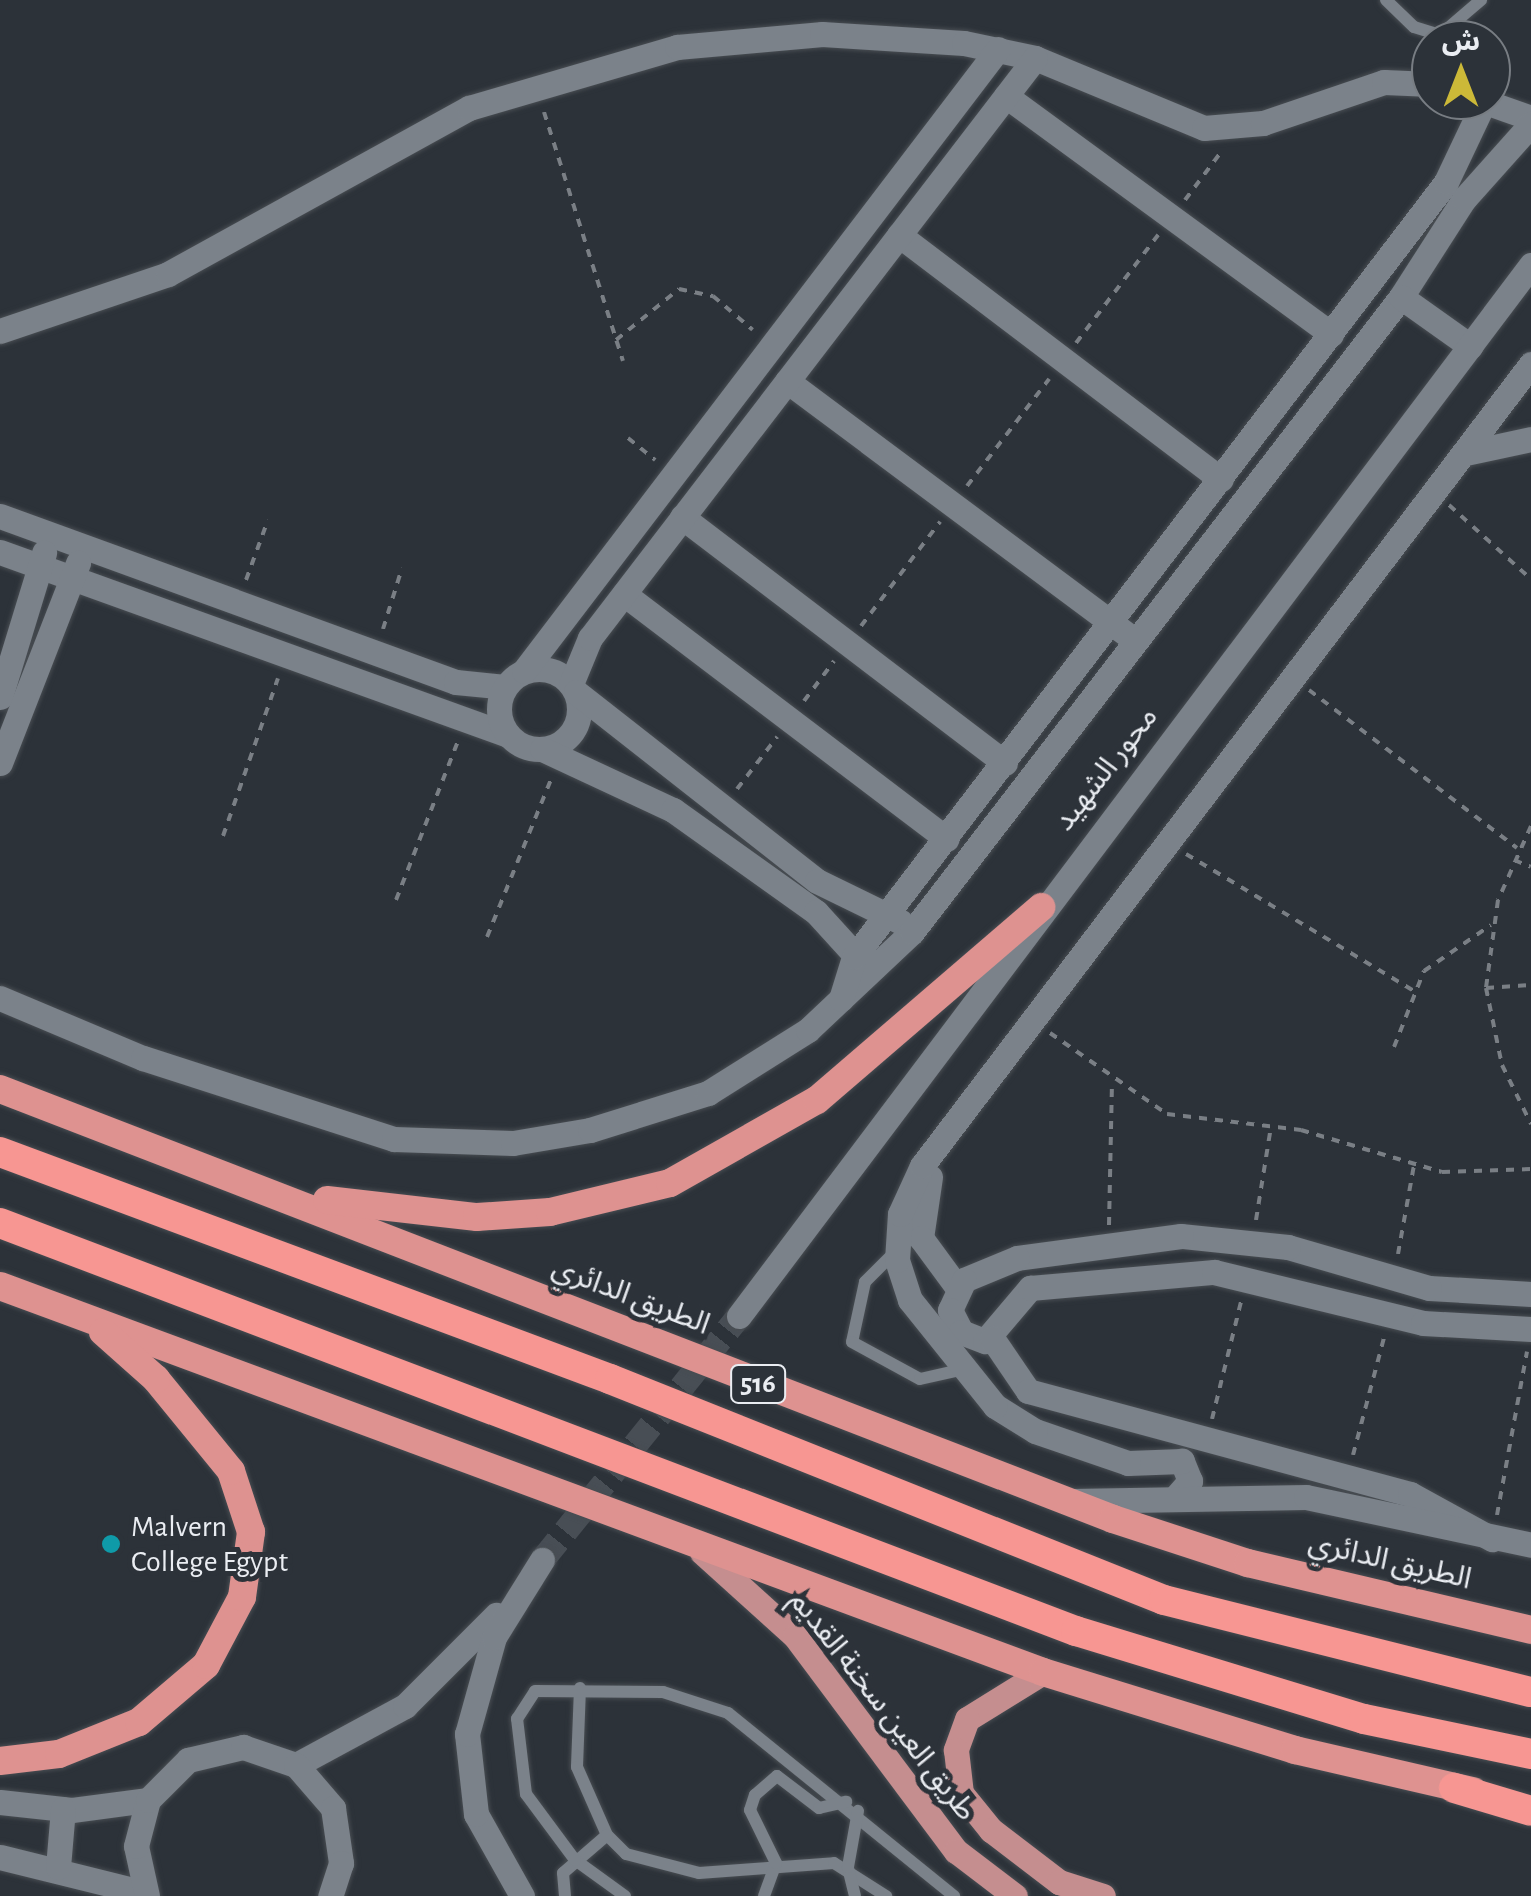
<!DOCTYPE html>
<meta charset="utf-8">
<style>
body{margin:0}
#map{position:relative;width:1531px;height:1896px;overflow:hidden;background:#2c3239;font-family:"Alegreya Sans","Noto Sans Arabic",sans-serif}
div>[style]{position:absolute}
.tertiary-tunnel>*{height:25px;margin-top:-12.5px;transform-origin:0;background:repeating-linear-gradient(90deg,#484e55 0 25px,transparent 0 37px)}
.path>*{height:4px;margin-top:-2px;transform-origin:0;background:repeating-linear-gradient(90deg,#7a7f85 0 8px,transparent 0 16px)}
.roads{filter:drop-shadow(0 0 2px #484d52) drop-shadow(0 0 2px #484d52)}
.service>*{height:12px;margin:-6px;padding:0 6px;transform-origin:6px;border-radius:6px;background:#7b828a}
.minor>*{height:25px;margin:-12.5px;padding:0 12.5px;transform-origin:12.5px;border-radius:12.5px;background:#7b828a}
.minor>.ring{margin:-12.5px;padding:0;box-sizing:content-box;background:none;border:25px solid #7b828a;border-radius:50%}
.tertiary>*{height:25px;margin:-12.5px;padding:0 12.5px;transform-origin:12.5px;border-radius:12.5px;background:#7b828a}
.primary>*{height:25px;margin:-12.5px;padding:0 12.5px;transform-origin:12.5px;border-radius:12.5px;background:#c58e8f}
.trunk>*{height:28px;margin:-14px;padding:0 14px;transform-origin:14px;border-radius:14px;background:#de9290}
.motorway>*{height:30px;margin:-15px;padding:0 15px;transform-origin:15px;border-radius:15px;background:#f79692}
.dots>*{width:28px;height:28px;translate:-50% -50%;box-sizing:border-box;border:5px solid #2c3239;border-radius:50%}
span{translate:-50% -50%;white-space:nowrap;text-align:center;line-height:1.15;-webkit-text-stroke:10px #2c3239;paint-order:stroke}
.shield-label span{padding:2px 8px;background:#2c3239;border:2px solid;border-radius:8px;-webkit-text-stroke-width:0}
.shield-label{font-size:28px;color:#eaedf2;font-weight:700}
.street-label{font-size:30px;color:#eaedf2}
.poi-label{font-size:30px;color:#eaedf2}
.left{translate:0 -50%;text-align:left}
.north{position:absolute;left:1411px;top:20px;width:100px;height:100px;box-sizing:border-box;background:#2c3239;border:2px solid #787d83;border-radius:50%;rotate:0deg;font-size:28px;font-weight:700;line-height:40px;text-align:center;color:#eaedf2}
.north::after{content:'';display:block;margin:auto;width:35px;height:45px;background:#ccb938;clip-path:polygon(50% 0,100% 100%,50% 72%,0 100%)}
</style>
<div id="map">
<div class="tertiary-tunnel">
<i style="left:542px;top:1560px;width:314px;rotate:-51.1deg"></i>
</div>
<div class="path">
<i style="left:544px;top:112px;width:261px;rotate:72.4deg"></i>
<i style="left:1185px;top:200px;width:60px;rotate:-53.1deg"></i>
<i style="left:616px;top:340px;width:81px;rotate:-39deg"></i>
<i style="left:679px;top:289px;width:35px;rotate:12deg"></i>
<i style="left:713px;top:296px;width:52px;rotate:40.4deg"></i>
<i style="left:1076px;top:343px;width:136px;rotate:-52.8deg"></i>
<i style="left:628px;top:438px;width:35px;rotate:39deg"></i>
<i style="left:967px;top:486px;width:135px;rotate:-52.5deg"></i>
<i style="left:1449px;top:505px;width:110px;rotate:42.1deg"></i>
<i style="left:246px;top:580px;width:64px;rotate:-69.9deg"></i>
<i style="left:861px;top:626px;width:131px;rotate:-52.8deg"></i>
<i style="left:383px;top:629px;width:64px;rotate:-72.7deg"></i>
<i style="left:1309px;top:690px;width:261px;rotate:37.2deg"></i>
<i style="left:804px;top:701px;width:50px;rotate:-53.1deg"></i>
<i style="left:737px;top:789px;width:66px;rotate:-52.4deg"></i>
<i style="left:1531px;top:826px;width:81px;rotate:114deg"></i>
<i style="left:1498px;top:900px;width:89px;rotate:97.8deg"></i>
<i style="left:1486px;top:988px;width:79px;rotate:78.3deg"></i>
<i style="left:1502px;top:1065px;width:66px;rotate:63.8deg"></i>
<i style="left:223px;top:836px;width:167px;rotate:-70.8deg"></i>
<i style="left:1186px;top:854px;width:266px;rotate:31deg"></i>
<i style="left:1514px;top:860px;width:18px;rotate:22deg"></i>
<i style="left:396px;top:900px;width:171px;rotate:-68.7deg"></i>
<i style="left:487px;top:937px;width:170px;rotate:-67.9deg"></i>
<i style="left:1486px;top:988px;width:45px;rotate:-3.8deg"></i>
<i style="left:1050px;top:1033px;width:142px;rotate:34.7deg"></i>
<i style="left:1167px;top:1114px;width:135px;rotate:6.8deg"></i>
<i style="left:1301px;top:1130px;width:147px;rotate:16.6deg"></i>
<i style="left:1442px;top:1172px;width:89px;rotate:-1.9deg"></i>
<i style="left:1394px;top:1047px;width:82px;rotate:-68.5deg"></i>
<i style="left:1424px;top:971px;width:81px;rotate:-34.5deg"></i>
<i style="left:1256px;top:1220px;width:95px;rotate:-80.9deg"></i>
<i style="left:1109px;top:1225px;width:141px;rotate:-88.8deg"></i>
<i style="left:1398px;top:1254px;width:90px;rotate:-79.8deg"></i>
<i style="left:1212px;top:1419px;width:121px;rotate:-76.1deg"></i>
<i style="left:1353px;top:1455px;width:121px;rotate:-75.2deg"></i>
<i style="left:1497px;top:1515px;width:166px;rotate:-79.6deg"></i>
</div>
<div class="roads">
<div class="service">
<i style="left:1386px;top:0;width:39px;rotate:44deg"></i>
<i style="left:1414px;top:27px;width:27px;rotate:17deg"></i>
<i style="left:1440px;top:35px;width:54px;rotate:-40.5deg"></i>
<i style="left:896px;top:1251px;width:44px;rotate:135deg"></i>
<i style="left:865px;top:1282px;width:61px;rotate:102.2deg"></i>
<i style="left:852px;top:1342px;width:77px;rotate:28.6deg"></i>
<i style="left:920px;top:1379px;width:45px;rotate:-12.8deg"></i>
<i style="left:580px;top:1688px;width:79px;rotate:92.2deg"></i>
<i style="left:577px;top:1767px;width:74px;rotate:66.2deg"></i>
<i style="left:607px;top:1835px;width:27px;rotate:45deg"></i>
<i style="left:626px;top:1854px;width:75px;rotate:14.6deg"></i>
<i style="left:699px;top:1873px;width:135px;rotate:-4.2deg"></i>
<i style="left:834px;top:1863px;width:62px;rotate:32.4deg"></i>
<i style="left:565px;top:1896px;width:23px;rotate:-95deg"></i>
<i style="left:563px;top:1873px;width:58px;rotate:-40.8deg"></i>
<i style="left:625px;top:1896px;width:62px;rotate:-144.2deg"></i>
<i style="left:575px;top:1860px;width:82px;rotate:-126.6deg"></i>
<i style="left:526px;top:1794px;width:76px;rotate:-96.8deg"></i>
<i style="left:517px;top:1719px;width:33px;rotate:-57deg"></i>
<i style="left:535px;top:1691px;width:128px;rotate:0.4deg"></i>
<i style="left:663px;top:1692px;width:68px;rotate:17.9deg"></i>
<i style="left:728px;top:1713px;width:291px;rotate:39deg"></i>
<i style="left:764px;top:1896px;width:35px;rotate:-70deg"></i>
<i style="left:776px;top:1863px;width:59px;rotate:-116.1deg"></i>
<i style="left:750px;top:1810px;width:16px;rotate:-72deg"></i>
<i style="left:755px;top:1795px;width:29px;rotate:-41deg"></i>
<i style="left:777px;top:1776px;width:53px;rotate:37.3deg"></i>
<i style="left:819px;top:1808px;width:28px;rotate:-13deg"></i>
<i style="left:855px;top:1896px;width:30px;rotate:-104deg"></i>
<i style="left:848px;top:1867px;width:57px;rotate:-79.9deg"></i>
</div>
<div class="minor">
<i style="left:1006px;top:96px;width:403px;rotate:36.2deg"></i>
<i style="left:1480px;top:100px;width:54px;rotate:19.4deg"></i>
<i style="left:899px;top:235px;width:404px;rotate:37.2deg"></i>
<i style="left:0;top:331px;width:177px;rotate:-18.7deg"></i>
<i style="left:168px;top:274px;width:344px;rotate:-28.9deg"></i>
<i style="left:469px;top:108px;width:217px;rotate:-16.3deg"></i>
<i style="left:677px;top:47px;width:146px;rotate:-5.1deg"></i>
<i style="left:822px;top:34px;width:142px;rotate:3.6deg"></i>
<i style="left:964px;top:43px;width:73px;rotate:11.9deg"></i>
<i style="left:1035px;top:58px;width:183px;rotate:22.5deg"></i>
<i style="left:1204px;top:128px;width:59px;rotate:-4.8deg"></i>
<i style="left:1263px;top:123px;width:128px;rotate:-18.7deg"></i>
<i style="left:1384px;top:82px;width:47px;rotate:2.4deg"></i>
<i style="left:787px;top:381px;width:422px;rotate:36.7deg"></i>
<i style="left:1466px;top:453px;width:66px;rotate:-12.2deg"></i>
<i style="left:0;top:516px;width:485px;rotate:20deg"></i>
<i style="left:456px;top:682px;width:49px;rotate:5.8deg"></i>
<i style="left:682px;top:517px;width:406px;rotate:37.3deg"></i>
<i style="left:0;top:552px;width:540px;rotate:19.81deg"></i>
<i style="left:624px;top:594px;width:405px;rotate:37.2deg"></i>
<i class="ring" style="left:499px;top:669px;width:55px;height:55px"></i>
<i style="left:524px;top:671px;width:782px;rotate:-52.69deg"></i>
<i style="left:571px;top:684px;width:50px;rotate:-67.6deg"></i>
<i style="left:590px;top:638px;width:731px;rotate:-52.5deg"></i>
<i style="left:576px;top:692px;width:306px;rotate:38.1deg"></i>
<i style="left:817px;top:881px;width:93px;rotate:26deg"></i>
<i style="left:0;top:697px;width:151px;rotate:-73deg"></i>
<i style="left:542px;top:749px;width:145px;rotate:25deg"></i>
<i style="left:673px;top:810px;width:176px;rotate:35.5deg"></i>
<i style="left:816px;top:912px;width:74px;rotate:47.7deg"></i>
<i style="left:0;top:763px;width:215px;rotate:-68.7deg"></i>
<i style="left:0;top:998px;width:155px;rotate:22.8deg"></i>
<i style="left:143px;top:1058px;width:264px;rotate:17.9deg"></i>
<i style="left:394px;top:1139px;width:119px;rotate:1.9deg"></i>
<i style="left:513px;top:1143px;width:78px;rotate:-9.6deg"></i>
<i style="left:590px;top:1130px;width:124px;rotate:-17.4deg"></i>
<i style="left:708px;top:1093px;width:118px;rotate:-32.2deg"></i>
<i style="left:808px;top:1030px;width:143px;rotate:-43.3deg"></i>
<i style="left:912px;top:932px;width:801px;rotate:-52.4deg"></i>
<i style="left:1401px;top:297px;width:117px;rotate:-57.3deg"></i>
<i style="left:1464px;top:199px;width:101px;rotate:-48.2deg"></i>
<i style="left:841px;top:999px;width:44px;rotate:-72.8deg"></i>
<i style="left:854px;top:957px;width:975px;rotate:-52.62deg"></i>
<i style="left:1446px;top:182px;width:89px;rotate:-64.6deg"></i>
<i style="left:930px;top:1177px;width:62px;rotate:98.4deg"></i>
<i style="left:921px;top:1238px;width:61px;rotate:53.7deg"></i>
<i style="left:1531px;top:1294px;width:102px;rotate:-176.6deg"></i>
<i style="left:1429px;top:1288px;width:147px;rotate:-163.8deg"></i>
<i style="left:1288px;top:1247px;width:108px;rotate:-174.1deg"></i>
<i style="left:1181px;top:1236px;width:165px;rotate:172.4deg"></i>
<i style="left:1017px;top:1258px;width:57px;rotate:157.5deg"></i>
<i style="left:964px;top:1280px;width:33px;rotate:115deg"></i>
<i style="left:950px;top:1310px;width:25px;rotate:63deg"></i>
<i style="left:961px;top:1332px;width:26px;rotate:21deg"></i>
<i style="left:985px;top:1341px;width:70px;rotate:-49.7deg"></i>
<i style="left:1030px;top:1288px;width:185px;rotate:-5deg"></i>
<i style="left:1214px;top:1272px;width:215px;rotate:13.7deg"></i>
<i style="left:1423px;top:1323px;width:108px;rotate:3.2deg"></i>
<i style="left:992px;top:1338px;width:64px;rotate:55.8deg"></i>
<i style="left:1028px;top:1391px;width:396px;rotate:15.1deg"></i>
<i style="left:1410px;top:1494px;width:94px;rotate:28.8deg"></i>
<i style="left:1175px;top:1498px;width:23px;rotate:-49deg"></i>
<i style="left:1190px;top:1481px;width:22px;rotate:-112deg"></i>
<i style="left:1182px;top:1461px;width:54px;rotate:177.9deg"></i>
<i style="left:1128px;top:1463px;width:98px;rotate:-161deg"></i>
<i style="left:1035px;top:1431px;width:47px;rotate:-148deg"></i>
<i style="left:995px;top:1406px;width:136px;rotate:-128.7deg"></i>
<i style="left:910px;top:1300px;width:42px;rotate:-108deg"></i>
<i style="left:897px;top:1260px;width:46px;rotate:-86.3deg"></i>
<i style="left:900px;top:1214px;width:53px;rotate:-65.4deg"></i>
<i style="left:922px;top:1166px;width:1007px;rotate:-52.79deg"></i>
<i style="left:1071px;top:1501px;width:235px;rotate:-1deg"></i>
<i style="left:1306px;top:1497px;width:230px;rotate:12deg"></i>
</div>
<div class="tertiary">
<i style="left:1401px;top:297px;width:85px;rotate:35.4deg"></i>
<i style="left:739px;top:1316px;width:1316px;rotate:-53deg"></i>
<i style="left:296px;top:1765px;width:124px;rotate:-28.4deg"></i>
<i style="left:405px;top:1706px;width:129px;rotate:-45deg"></i>
<i style="left:0;top:1802px;width:72px;rotate:6.3deg"></i>
<i style="left:72px;top:1810px;width:77px;rotate:-7.5deg"></i>
<i style="left:0;top:1857px;width:150px;rotate:13.9deg"></i>
<i style="left:58px;top:1867px;width:58px;rotate:-85.1deg"></i>
<i style="left:147px;top:1896px;width:51px;rotate:-102.4deg"></i>
<i style="left:136px;top:1846px;width:48px;rotate:-75.4deg"></i>
<i style="left:148px;top:1800px;width:57px;rotate:-45deg"></i>
<i style="left:188px;top:1760px;width:57px;rotate:-13.3deg"></i>
<i style="left:243px;top:1747px;width:56px;rotate:18.8deg"></i>
<i style="left:296px;top:1765px;width:57px;rotate:49.3deg"></i>
<i style="left:333px;top:1808px;width:56px;rotate:81.7deg"></i>
<i style="left:341px;top:1863px;width:35px;rotate:108deg"></i>
<i style="left:522px;top:1896px;width:94px;rotate:-119.3deg"></i>
<i style="left:476px;top:1814px;width:81px;rotate:-96.4deg"></i>
<i style="left:467px;top:1734px;width:101px;rotate:-74.4deg"></i>
<i style="left:494px;top:1637px;width:91px;rotate:-58.1deg"></i>
</div>
<div class="primary">
<i style="left:702px;top:1552px;width:125px;rotate:42.1deg"></i>
<i style="left:795px;top:1636px;width:269px;rotate:53.2deg"></i>
<i style="left:956px;top:1851px;width:74px;rotate:37.3deg"></i>
<i style="left:1043px;top:1672px;width:89px;rotate:148.3deg"></i>
<i style="left:967px;top:1719px;width:33px;rotate:110deg"></i>
<i style="left:956px;top:1750px;width:43px;rotate:83.4deg"></i>
<i style="left:961px;top:1793px;width:48px;rotate:51deg"></i>
<i style="left:991px;top:1830px;width:86px;rotate:37.4deg"></i>
<i style="left:1059px;top:1882px;width:46px;rotate:17.7deg"></i>
</div>
<div class="trunk">
<i style="left:0;top:1089px;width:1193px;rotate:21.12deg"></i>
<i style="left:1113px;top:1519px;width:142px;rotate:18.1deg"></i>
<i style="left:1248px;top:1563px;width:291px;rotate:13.3deg"></i>
<i style="left:327px;top:1200px;width:151px;rotate:6.5deg"></i>
<i style="left:477px;top:1217px;width:73px;rotate:-3.9deg"></i>
<i style="left:550px;top:1212px;width:123px;rotate:-13.6deg"></i>
<i style="left:670px;top:1183px;width:169px;rotate:-29.5deg"></i>
<i style="left:817px;top:1100px;width:296px;rotate:-40.7deg"></i>
<i style="left:0;top:1286px;width:1112px;rotate:20.31deg"></i>
<i style="left:1043px;top:1672px;width:264px;rotate:17.2deg"></i>
<i style="left:1295px;top:1750px;width:183px;rotate:13deg"></i>
<i style="left:0;top:1761px;width:59px;rotate:-6.8deg"></i>
<i style="left:59px;top:1754px;width:86px;rotate:-21.8deg"></i>
<i style="left:139px;top:1722px;width:88px;rotate:-40.4deg"></i>
<i style="left:206px;top:1665px;width:77px;rotate:-62.1deg"></i>
<i style="left:242px;top:1597px;width:66px;rotate:-82.1deg"></i>
<i style="left:251px;top:1532px;width:64px;rotate:-108.2deg"></i>
<i style="left:231px;top:1471px;width:119px;rotate:-129.2deg"></i>
<i style="left:156px;top:1379px;width:71px;rotate:-138.4deg"></i>
</div>
<div class="motorway">
<i style="left:0;top:1152px;width:651px;rotate:20.41deg"></i>
<i style="left:610px;top:1379px;width:596px;rotate:21.75deg"></i>
<i style="left:1164px;top:1600px;width:378px;rotate:14.1deg"></i>
<i style="left:0;top:1223px;width:1151px;rotate:20.77deg"></i>
<i style="left:1076px;top:1631px;width:301px;rotate:17deg"></i>
<i style="left:1364px;top:1719px;width:171px;rotate:11.8deg"></i>
<i style="left:1454px;top:1788px;width:80px;rotate:16.6deg"></i>
</div>
</div>
<div class="dots">
<i style="left:111px;top:1544px;background:#0f9aa8"></i>
</div>
<div class="shield-label">
<span style="left:758px;top:1384px">516</span>
</div>
<div class="street-label">
<span style="left:1106px;top:769px;rotate:-52deg">محور الشهيد</span>
<span style="left:631px;top:1296px;rotate:21deg">الطريق الدائري</span>
<span style="left:1390px;top:1561px;rotate:13deg">الطريق الدائري</span>
<span style="left:883px;top:1706px;rotate:52deg">طريق العين سخنة القديم</span>
</div>
<div class="poi-label">
<span class="left" style="left:131px;top:1544px">Malvern<br>College Egypt</span>
</div>
<div class="north">ش</div>
</div>
